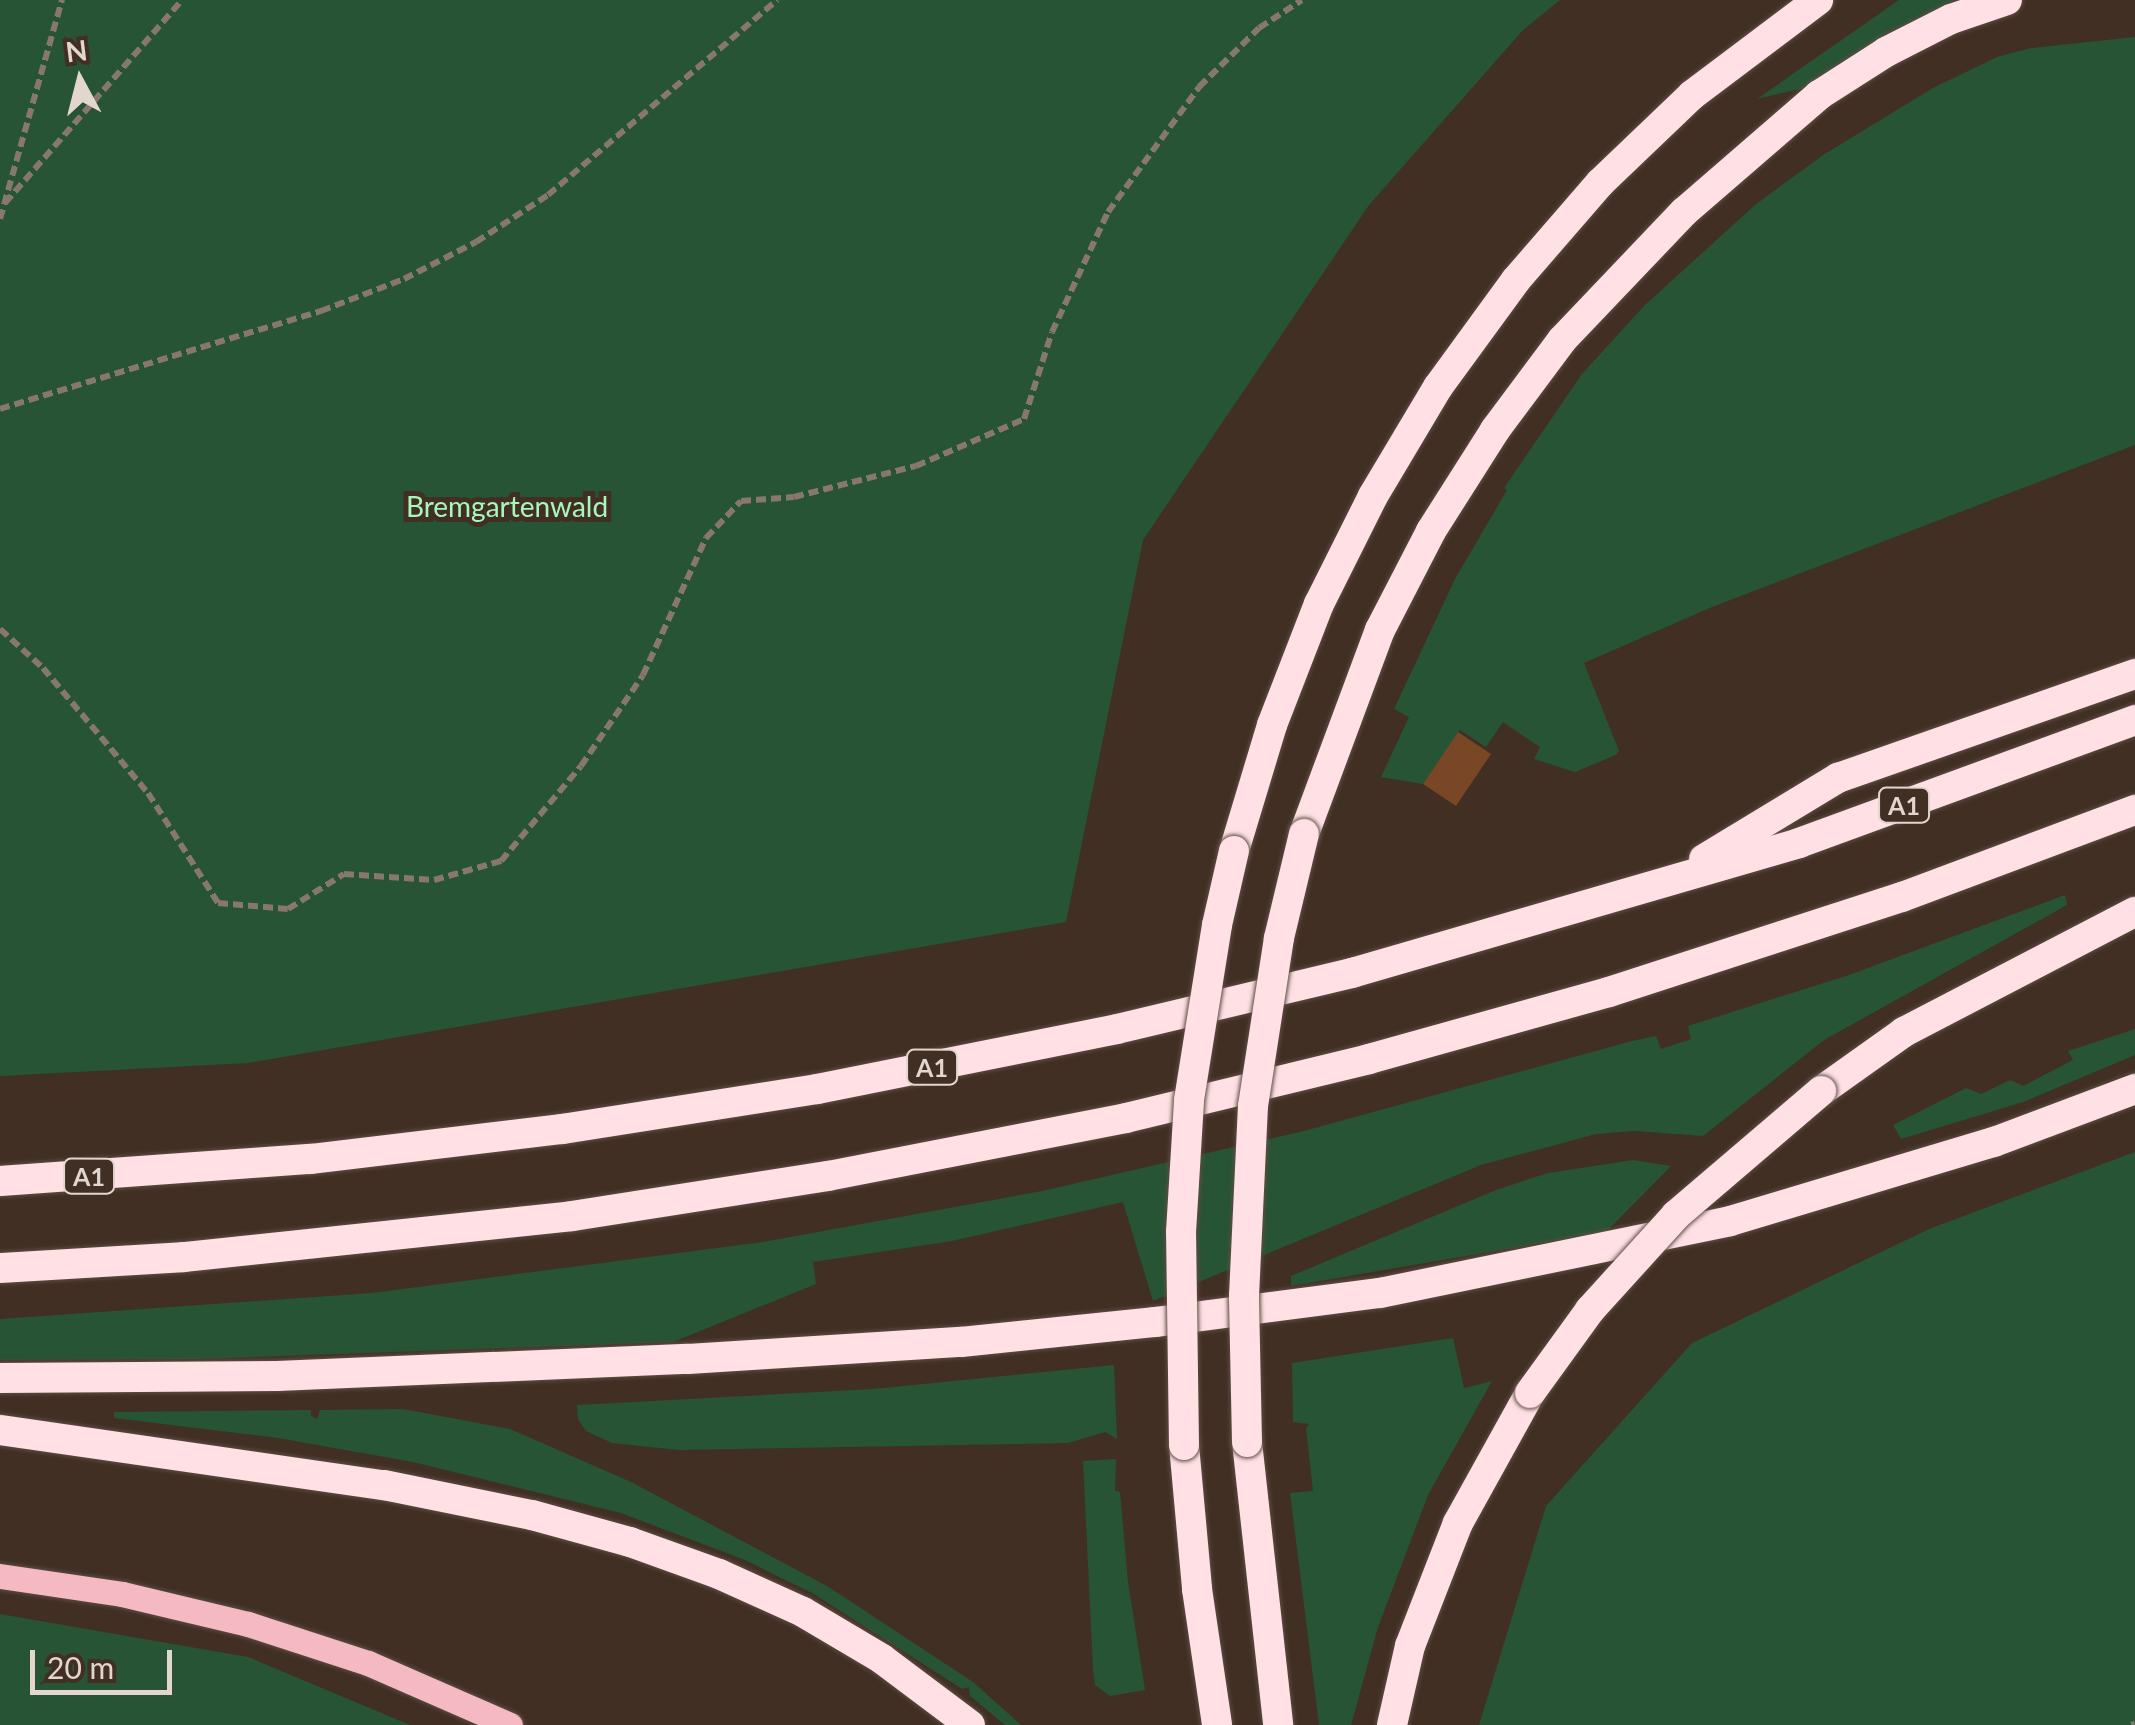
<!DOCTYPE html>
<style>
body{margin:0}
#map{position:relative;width:2135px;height:1725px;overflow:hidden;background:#412f24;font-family:Lato,sans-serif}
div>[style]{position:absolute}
.green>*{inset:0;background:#275434}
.building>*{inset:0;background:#794626}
.path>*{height:6px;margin-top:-3px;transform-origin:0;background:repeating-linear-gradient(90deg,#87776e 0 10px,transparent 0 15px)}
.roads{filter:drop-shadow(0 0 2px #5e4d43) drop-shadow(0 0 2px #5e4d43)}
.major>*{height:25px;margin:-12.5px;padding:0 12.5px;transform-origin:12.5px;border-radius:12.5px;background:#f5b9c3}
.highway>*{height:30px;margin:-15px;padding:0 15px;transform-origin:15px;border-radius:15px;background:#ffe1e5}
.bridges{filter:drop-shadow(0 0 2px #5e4d43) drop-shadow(0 0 2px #5e4d43)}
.highway-bridge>*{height:30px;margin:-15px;padding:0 15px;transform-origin:15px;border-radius:15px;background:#ffe1e5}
span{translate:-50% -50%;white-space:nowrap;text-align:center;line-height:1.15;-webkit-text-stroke:10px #412f24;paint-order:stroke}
.shield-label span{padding:2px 8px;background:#412f24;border:2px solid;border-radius:8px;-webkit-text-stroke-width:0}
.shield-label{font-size:25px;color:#e2d6cf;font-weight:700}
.park-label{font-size:28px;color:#a7f7ba}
.north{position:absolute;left:30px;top:30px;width:100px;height:100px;-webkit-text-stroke:8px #412f24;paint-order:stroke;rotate:353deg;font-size:28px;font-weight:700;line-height:40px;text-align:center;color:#e2d6cf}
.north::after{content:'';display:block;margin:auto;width:35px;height:45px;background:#e2d6cf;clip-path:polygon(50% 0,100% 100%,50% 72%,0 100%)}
.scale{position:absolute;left:30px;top:1650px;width:142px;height:45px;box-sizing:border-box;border:5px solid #e2d6cf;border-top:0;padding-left:12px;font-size:30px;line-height:35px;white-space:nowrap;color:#e2d6cf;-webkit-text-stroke:8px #412f24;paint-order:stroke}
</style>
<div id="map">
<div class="green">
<i style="clip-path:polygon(0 0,1560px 0,1523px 30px,1369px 205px,1143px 540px,1066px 922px,248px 1063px,0 1076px)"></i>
<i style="clip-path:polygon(1899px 0,1956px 0,1886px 34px,1804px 88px,1757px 99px)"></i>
<i style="clip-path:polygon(2135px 37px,2135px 445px,1712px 607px,1584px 663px,1619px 751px,1616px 755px,1575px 772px,1534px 759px,1540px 747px,1503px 722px,1486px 747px,1460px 730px,1423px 784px,1381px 777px,1409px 717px,1394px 709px,1455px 579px,1507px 490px,1504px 488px,1582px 374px,1645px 305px,1755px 205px,1823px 155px,1933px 88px,1997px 57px,2031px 48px)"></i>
<i style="clip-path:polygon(2065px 895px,2067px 905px,1824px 1040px,1703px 1136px,1635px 1131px,1596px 1134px,1481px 1165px,1153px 1301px,1123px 1202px,952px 1241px,813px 1262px,816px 1284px,673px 1342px,199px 1359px,0 1360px,0 1319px,372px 1293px,763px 1242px,1042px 1191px,1304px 1131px,1632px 1041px,1656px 1036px,1661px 1049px,1691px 1039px,1688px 1026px,1849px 975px)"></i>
<i style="clip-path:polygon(2135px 1029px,2135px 1055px,2023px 1102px,1901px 1139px,1893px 1125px,1966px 1088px,1981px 1094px,2010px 1080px,2023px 1086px,2073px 1060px,2068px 1051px)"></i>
<i style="clip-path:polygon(2135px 1152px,2135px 1725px,1479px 1725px,1546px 1506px,1692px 1343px,1929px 1229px)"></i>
<i style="clip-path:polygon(1633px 1160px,1671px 1166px,1606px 1232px,1291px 1286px,1291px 1276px,1496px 1190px,1548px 1173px)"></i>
<i style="clip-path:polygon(1453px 1338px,1464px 1388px,1492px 1381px,1428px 1495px,1378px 1627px,1351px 1725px,1319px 1725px,1290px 1493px,1313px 1491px,1306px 1428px,1309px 1424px,1293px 1422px,1292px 1363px)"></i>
<i style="clip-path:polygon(1114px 1365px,1117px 1439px,1105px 1432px,1068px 1443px,679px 1450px,612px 1443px,586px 1431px,578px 1419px,577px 1405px,873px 1389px)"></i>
<i style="clip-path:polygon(403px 1409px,510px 1429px,631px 1482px,827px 1586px,973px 1682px,1021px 1725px,1005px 1725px,970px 1696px,969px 1687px,962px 1689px,814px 1594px,745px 1560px,621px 1513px,413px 1462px,278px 1438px,114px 1418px,114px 1412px,311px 1410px,311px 1416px,317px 1419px,320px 1410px)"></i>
<i style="clip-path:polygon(1116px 1459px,1115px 1491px,1120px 1492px,1128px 1582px,1145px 1690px,1110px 1696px,1095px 1685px,1093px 1669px,1083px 1461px)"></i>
<i style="clip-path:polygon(0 1614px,248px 1657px,410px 1725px,0 1725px)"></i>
</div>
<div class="building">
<i style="clip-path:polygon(1458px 732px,1491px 754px,1456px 806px,1423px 784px)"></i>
</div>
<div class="path">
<i style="left:5px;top:203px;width:269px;rotate:-48.9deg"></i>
<i style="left:0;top:219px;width:228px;rotate:-74.2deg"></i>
<i style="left:0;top:409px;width:336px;rotate:-17deg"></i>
<i style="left:321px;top:311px;width:89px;rotate:-21.1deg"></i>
<i style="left:404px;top:279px;width:81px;rotate:-27.2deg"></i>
<i style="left:476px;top:242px;width:86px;rotate:-33.1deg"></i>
<i style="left:548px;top:195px;width:301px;rotate:-40.4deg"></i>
<i style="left:0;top:629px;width:58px;rotate:42.2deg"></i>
<i style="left:43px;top:668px;width:163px;rotate:50deg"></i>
<i style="left:148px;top:793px;width:130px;rotate:57.5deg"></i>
<i style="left:218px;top:903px;width:70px;rotate:4.9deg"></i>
<i style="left:288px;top:909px;width:66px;rotate:-32deg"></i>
<i style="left:344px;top:874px;width:90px;rotate:3.8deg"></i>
<i style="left:434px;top:880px;width:70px;rotate:-15.8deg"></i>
<i style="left:501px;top:861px;width:124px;rotate:-49.9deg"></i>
<i style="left:581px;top:766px;width:110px;rotate:-55.7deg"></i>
<i style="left:643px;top:675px;width:151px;rotate:-65.3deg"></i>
<i style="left:706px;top:538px;width:51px;rotate:-46.6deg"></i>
<i style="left:741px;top:501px;width:53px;rotate:-4.3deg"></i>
<i style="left:794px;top:497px;width:126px;rotate:-14.3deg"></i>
<i style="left:916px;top:466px;width:118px;rotate:-23.5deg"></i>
<i style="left:1024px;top:419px;width:91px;rotate:-72.2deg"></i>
<i style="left:1052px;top:332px;width:132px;rotate:-65deg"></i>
<i style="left:1108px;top:212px;width:155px;rotate:-53.9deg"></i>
<i style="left:1199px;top:87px;width:84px;rotate:-44.5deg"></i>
<i style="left:1259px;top:28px;width:51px;rotate:-33.1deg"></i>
<i style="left:2131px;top:1725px;width:4px;rotate:-14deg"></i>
</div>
<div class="roads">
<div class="major">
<i style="left:0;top:1576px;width:123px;rotate:8.4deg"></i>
<i style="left:122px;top:1594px;width:130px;rotate:13.4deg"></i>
<i style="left:248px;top:1624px;width:126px;rotate:18deg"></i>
<i style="left:368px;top:1663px;width:155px;rotate:23.6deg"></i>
</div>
<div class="highway">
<i style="left:1304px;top:834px;width:218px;rotate:-69.6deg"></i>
<i style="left:1380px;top:630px;width:111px;rotate:-62.7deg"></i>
<i style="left:1431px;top:531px;width:120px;rotate:-57.6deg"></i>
<i style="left:1495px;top:430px;width:112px;rotate:-53.3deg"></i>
<i style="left:1562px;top:340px;width:177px;rotate:-46.4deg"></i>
<i style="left:1684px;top:212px;width:179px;rotate:-40.9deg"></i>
<i style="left:1819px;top:95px;width:80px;rotate:-32.7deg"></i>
<i style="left:1886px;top:52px;width:73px;rotate:-26.9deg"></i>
<i style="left:1951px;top:19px;width:59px;rotate:-18.7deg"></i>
<i style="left:1234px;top:851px;width:132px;rotate:-73.2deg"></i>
<i style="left:1272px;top:725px;width:130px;rotate:-68.8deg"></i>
<i style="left:1319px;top:604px;width:121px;rotate:-63.4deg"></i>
<i style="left:1373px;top:496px;width:127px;rotate:-59.2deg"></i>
<i style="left:1438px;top:387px;width:132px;rotate:-53.9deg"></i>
<i style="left:1516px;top:280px;width:128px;rotate:-49.1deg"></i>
<i style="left:1600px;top:183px;width:127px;rotate:-43.7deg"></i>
<i style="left:1692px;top:95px;width:158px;rotate:-37deg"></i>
<i style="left:1704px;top:859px;width:157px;rotate:-31.2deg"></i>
<i style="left:1838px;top:778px;width:315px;rotate:-19.3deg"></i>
<i style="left:1821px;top:1091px;width:102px;rotate:-35.4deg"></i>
<i style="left:1904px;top:1032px;width:260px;rotate:-27.5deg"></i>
<i style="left:0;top:1181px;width:311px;rotate:-4.1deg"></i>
<i style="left:310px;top:1159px;width:254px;rotate:-6.8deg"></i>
<i style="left:562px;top:1129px;width:258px;rotate:-8.9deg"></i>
<i style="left:817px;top:1089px;width:306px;rotate:-11.3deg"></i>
<i style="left:1117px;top:1029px;width:242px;rotate:-13.4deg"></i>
<i style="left:1352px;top:973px;width:466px;rotate:-16.2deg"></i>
<i style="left:1799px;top:843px;width:358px;rotate:-20.1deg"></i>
<i style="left:0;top:1268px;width:184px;rotate:-3.4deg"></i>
<i style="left:184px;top:1257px;width:390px;rotate:-6deg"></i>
<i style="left:572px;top:1216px;width:259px;rotate:-8.9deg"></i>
<i style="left:828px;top:1176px;width:304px;rotate:-11deg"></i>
<i style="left:1126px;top:1118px;width:250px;rotate:-13.6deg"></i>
<i style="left:1369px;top:1059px;width:249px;rotate:-15.6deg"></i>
<i style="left:1609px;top:992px;width:308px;rotate:-18deg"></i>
<i style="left:1902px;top:897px;width:249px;rotate:-20.5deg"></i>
<i style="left:0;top:1378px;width:277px;rotate:-0.4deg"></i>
<i style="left:277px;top:1376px;width:411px;rotate:-2.4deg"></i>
<i style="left:688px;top:1359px;width:274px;rotate:-3.6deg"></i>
<i style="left:961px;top:1342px;width:196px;rotate:-5.9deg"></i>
<i style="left:1156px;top:1322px;width:226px;rotate:-7.4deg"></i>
<i style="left:1380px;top:1293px;width:357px;rotate:-11.6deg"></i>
<i style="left:1730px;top:1221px;width:276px;rotate:-16.7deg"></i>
<i style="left:1994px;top:1142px;width:151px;rotate:-20.6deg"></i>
<i style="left:0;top:1430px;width:388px;rotate:8.2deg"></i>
<i style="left:384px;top:1485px;width:151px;rotate:11.5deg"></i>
<i style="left:532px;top:1515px;width:102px;rotate:15.4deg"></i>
<i style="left:630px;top:1542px;width:95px;rotate:19.8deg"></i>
<i style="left:719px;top:1574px;width:92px;rotate:24.3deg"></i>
<i style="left:803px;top:1612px;width:92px;rotate:30.7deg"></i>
<i style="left:882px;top:1659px;width:110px;rotate:36.9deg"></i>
<i style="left:1247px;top:1442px;width:285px;rotate:83.7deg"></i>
<i style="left:1184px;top:1445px;width:145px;rotate:84.8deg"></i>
<i style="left:1197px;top:1589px;width:137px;rotate:81.6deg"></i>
<i style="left:1392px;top:1725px;width:81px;rotate:-77.2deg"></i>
<i style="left:1410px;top:1646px;width:132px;rotate:-68.7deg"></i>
<i style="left:1458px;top:1523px;width:149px;rotate:-61deg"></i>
</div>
</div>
<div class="bridges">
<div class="highway-bridge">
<i style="left:1530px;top:1393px;width:102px;rotate:-54.1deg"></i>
<i style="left:1590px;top:1310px;width:128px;rotate:-47.8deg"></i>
<i style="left:1676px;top:1215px;width:191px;rotate:-40.5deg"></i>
<i style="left:1247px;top:1442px;width:146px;rotate:-91.2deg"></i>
<i style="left:1244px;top:1296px;width:190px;rotate:-87.3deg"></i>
<i style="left:1253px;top:1106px;width:170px;rotate:-81.2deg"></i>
<i style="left:1279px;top:938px;width:107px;rotate:-76.5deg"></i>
<i style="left:1184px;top:1445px;width:213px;rotate:-90.8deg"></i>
<i style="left:1181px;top:1232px;width:132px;rotate:-86.5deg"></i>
<i style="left:1189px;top:1100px;width:177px;rotate:-80.9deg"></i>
<i style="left:1217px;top:925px;width:76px;rotate:-77.1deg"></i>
</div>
</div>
<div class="shield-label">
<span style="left:1904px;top:805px">A1</span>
<span style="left:932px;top:1067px">A1</span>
<span style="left:89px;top:1176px">A1</span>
</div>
<div class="park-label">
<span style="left:507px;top:506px">Bremgartenwald</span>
</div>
<div class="north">N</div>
<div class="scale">20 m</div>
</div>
